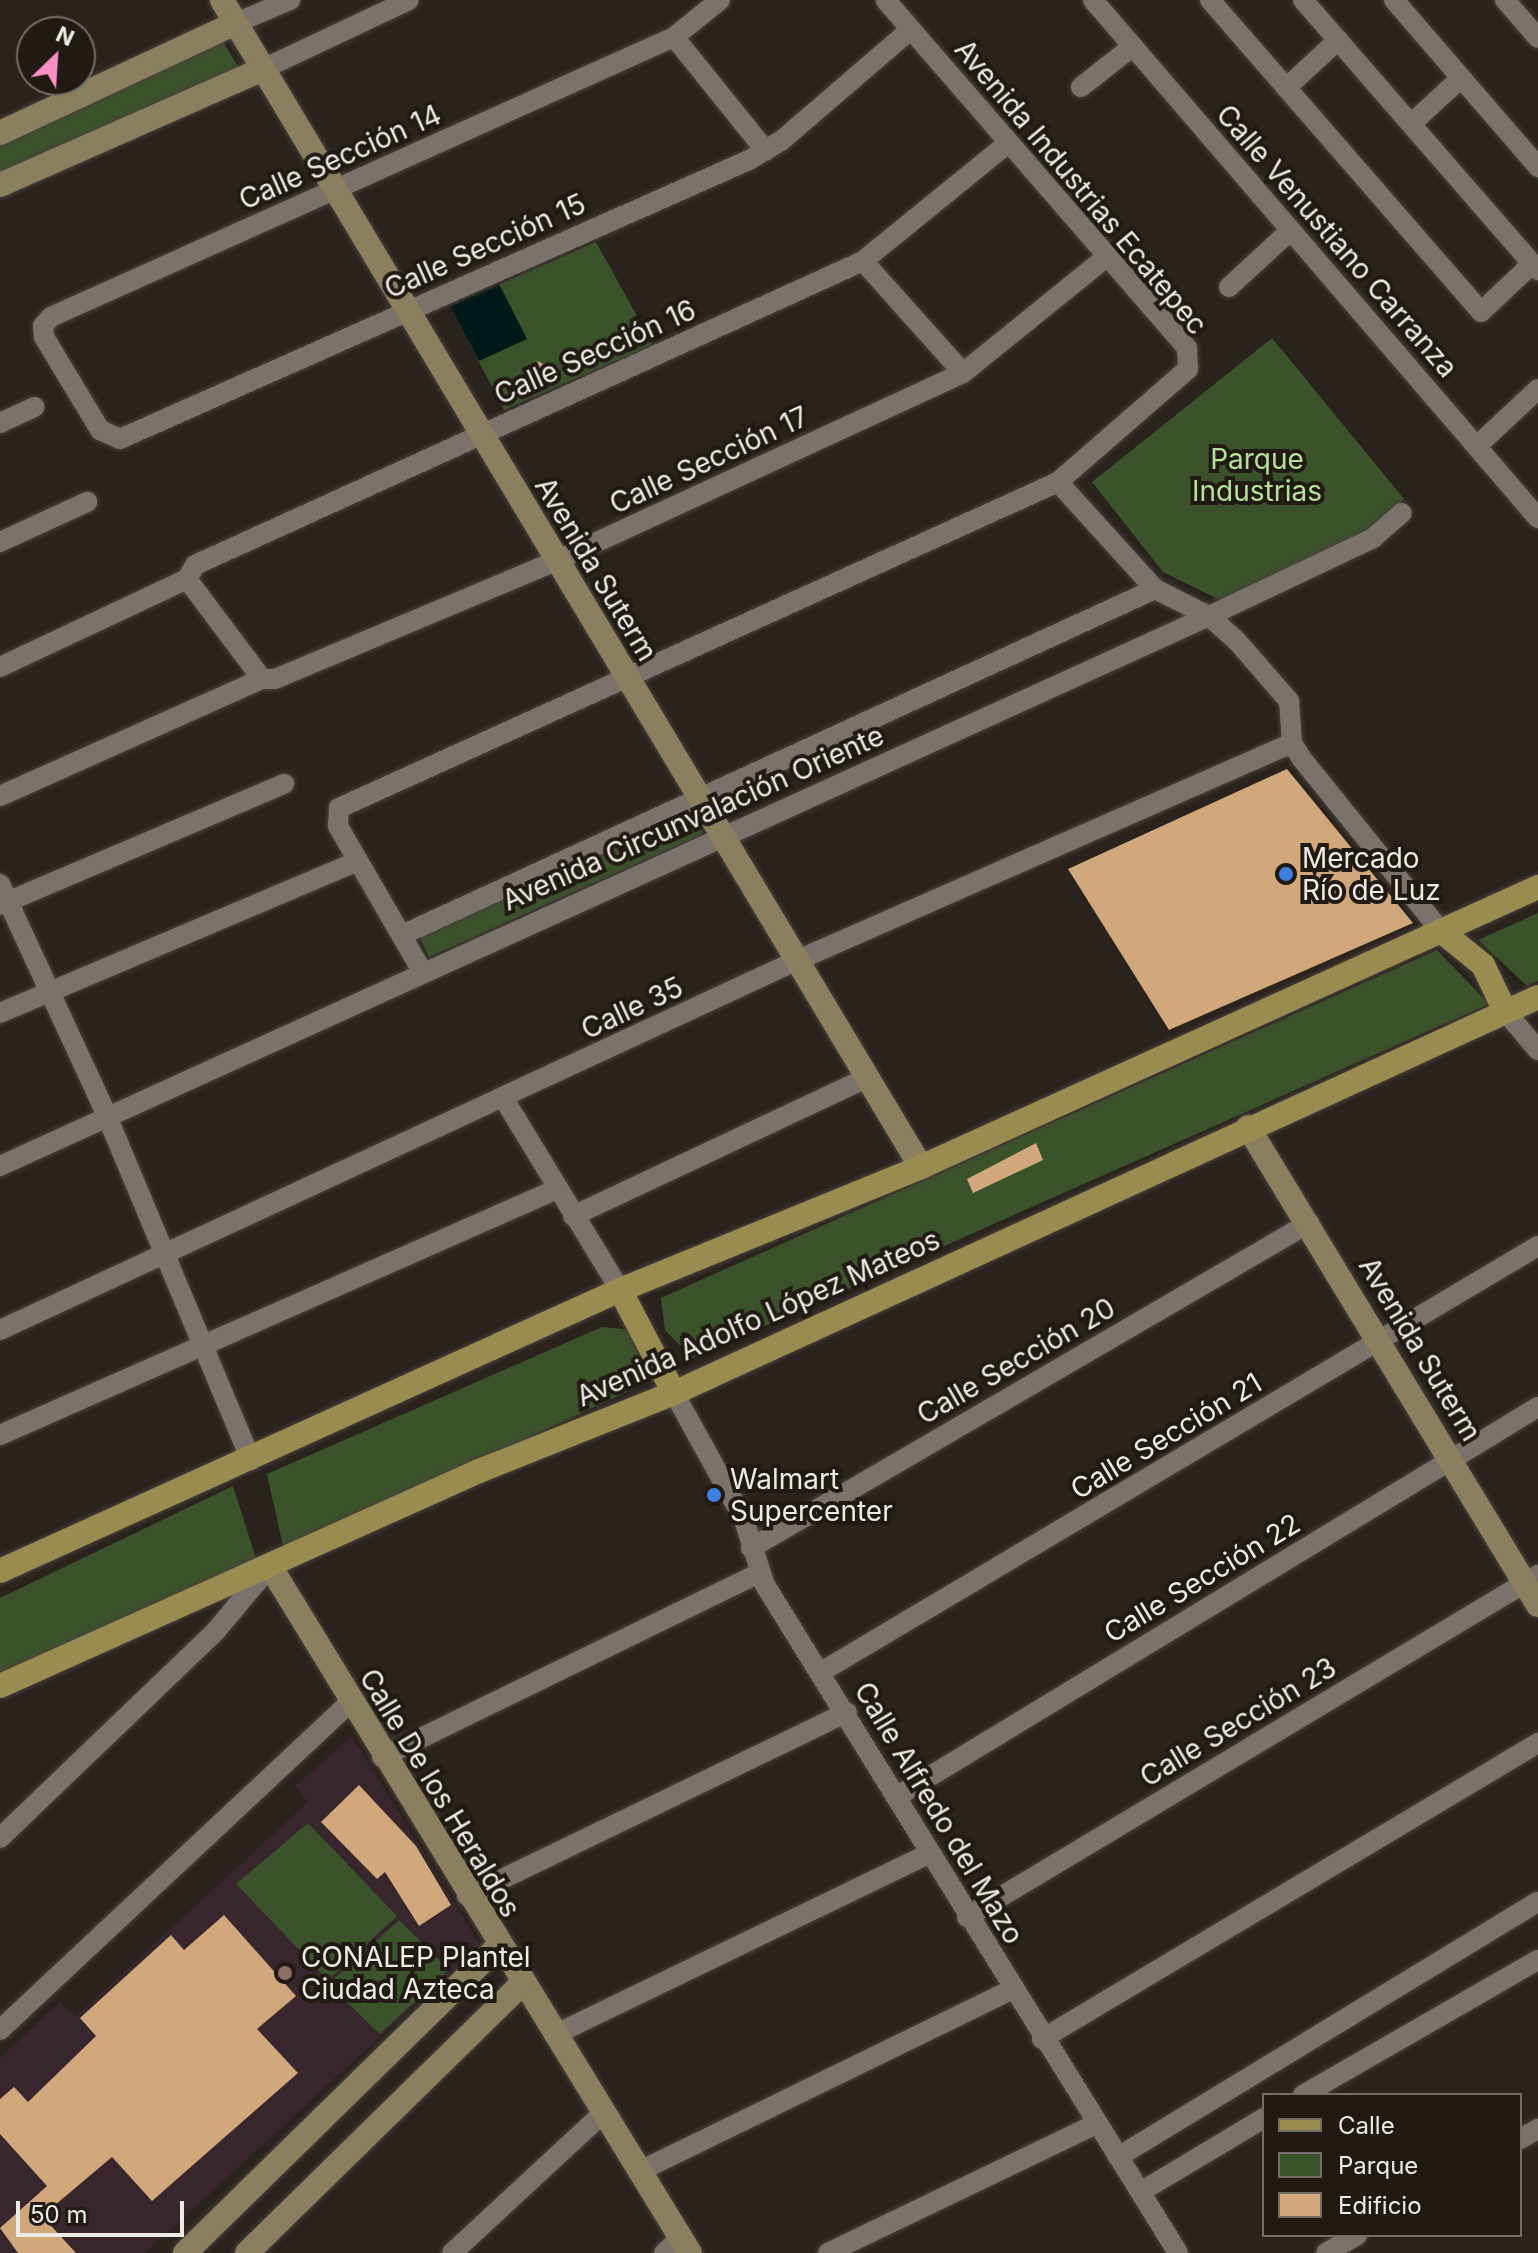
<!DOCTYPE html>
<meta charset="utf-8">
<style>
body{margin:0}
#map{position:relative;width:1538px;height:2253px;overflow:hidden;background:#2a231d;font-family:Inter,sans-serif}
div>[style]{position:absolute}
.education>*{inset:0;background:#38262d}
.green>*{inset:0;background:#3b532b}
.water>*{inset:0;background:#021919}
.building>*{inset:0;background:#d1a77c}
.roads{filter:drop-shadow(0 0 2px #48413c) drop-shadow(0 0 2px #48413c)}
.street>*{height:20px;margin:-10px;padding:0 10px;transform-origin:10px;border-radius:10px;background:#7b726b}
.secondary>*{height:24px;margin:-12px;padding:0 12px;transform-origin:12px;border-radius:12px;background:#8a7f5e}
.primary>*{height:24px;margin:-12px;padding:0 12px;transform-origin:12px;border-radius:12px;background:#998c50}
.dots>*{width:22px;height:22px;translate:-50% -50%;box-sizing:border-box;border:4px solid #201a13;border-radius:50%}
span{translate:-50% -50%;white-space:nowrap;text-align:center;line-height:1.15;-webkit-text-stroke:8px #201a13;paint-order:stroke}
.street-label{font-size:28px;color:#eeeae5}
.park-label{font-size:28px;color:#b6e199}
.poi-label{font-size:28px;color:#eeeae5}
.left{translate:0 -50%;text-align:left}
.legend{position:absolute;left:1262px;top:2093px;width:260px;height:144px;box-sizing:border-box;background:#201a13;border:2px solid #726d67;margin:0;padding:10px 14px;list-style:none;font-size:24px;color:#eeeae5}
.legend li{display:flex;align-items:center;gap:16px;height:40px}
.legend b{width:40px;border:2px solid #726d67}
.north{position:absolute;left:16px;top:16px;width:80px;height:80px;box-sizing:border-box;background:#201a13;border:2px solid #726d67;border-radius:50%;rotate:25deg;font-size:22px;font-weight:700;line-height:32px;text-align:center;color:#eeeae5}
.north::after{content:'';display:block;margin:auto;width:28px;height:36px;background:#fb8fc3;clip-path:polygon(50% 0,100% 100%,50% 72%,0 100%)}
.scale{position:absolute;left:16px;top:2201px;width:168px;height:36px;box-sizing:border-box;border:4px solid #eeeae5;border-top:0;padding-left:10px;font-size:24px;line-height:28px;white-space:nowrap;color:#eeeae5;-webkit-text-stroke:6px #201a13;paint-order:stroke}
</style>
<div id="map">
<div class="education">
<i style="clip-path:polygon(352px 1736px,480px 1945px,145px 2253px,0 2253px,0 2058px,60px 2002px,75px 2017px,308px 1802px,295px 1786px)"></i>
</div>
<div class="green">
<i style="clip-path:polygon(222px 40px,239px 68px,0 175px,0 142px)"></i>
<i style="clip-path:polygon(596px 242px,653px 345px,504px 410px,450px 306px)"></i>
<i style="clip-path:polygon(1272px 338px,1404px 499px,1376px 526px,1220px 600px,1163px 572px,1092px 482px)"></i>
<i style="clip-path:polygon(692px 812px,703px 834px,429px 957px,419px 936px)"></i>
<i style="clip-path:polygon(1538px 913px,1538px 981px,1527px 986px,1478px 940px)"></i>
<i style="clip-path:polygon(1437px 950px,1489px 1004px,692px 1358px,665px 1330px,661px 1298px)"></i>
<i style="clip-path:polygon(602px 1327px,645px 1331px,663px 1369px,653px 1380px,284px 1550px,267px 1474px)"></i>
<i style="clip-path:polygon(233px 1486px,257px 1562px,0 1674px,0 1598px)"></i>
<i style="clip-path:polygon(308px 1823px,397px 1916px,328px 1980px,236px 1884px)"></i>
<i style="clip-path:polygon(399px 1920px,449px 1970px,380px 2034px,328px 1984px)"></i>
</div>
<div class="water">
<i style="clip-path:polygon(499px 284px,527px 339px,479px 361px,450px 306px)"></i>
</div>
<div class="building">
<i style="clip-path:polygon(537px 361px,548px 366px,542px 388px,528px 379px)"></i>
<i style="clip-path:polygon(1287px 769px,1413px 923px,1169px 1030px,1068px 869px)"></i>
<i style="clip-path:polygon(1036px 1143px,1043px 1160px,973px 1193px,967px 1179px)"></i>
<i style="clip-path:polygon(359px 1785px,416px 1846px,451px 1905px,419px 1926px,385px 1872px,377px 1879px,321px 1822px)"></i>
<i style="clip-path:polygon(224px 1915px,296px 1996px,257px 2029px,298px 2073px,152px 2201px,112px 2157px,42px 2216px,76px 2253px,18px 2253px,0 2228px,47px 2186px,0 2134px,0 2099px,14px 2087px,28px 2102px,96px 2036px,80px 2018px,171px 1935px,184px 1950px)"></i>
</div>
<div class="roads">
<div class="street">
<i style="left:720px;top:0;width:59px;rotate:141.2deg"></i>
<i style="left:674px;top:37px;width:683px;rotate:155.8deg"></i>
<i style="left:51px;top:317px;width:12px;rotate:132deg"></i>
<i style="left:43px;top:326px;width:11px;rotate:85deg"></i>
<i style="left:44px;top:337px;width:109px;rotate:58.9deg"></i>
<i style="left:100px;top:430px;width:22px;rotate:24deg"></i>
<i style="left:120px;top:439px;width:688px;rotate:-23.92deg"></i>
<i style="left:749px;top:160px;width:37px;rotate:-31deg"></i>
<i style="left:781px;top:141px;width:170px;rotate:-40.7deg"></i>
<i style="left:1093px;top:0;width:683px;rotate:49.34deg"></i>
<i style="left:1210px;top:0;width:413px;rotate:49deg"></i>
<i style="left:1481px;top:312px;width:71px;rotate:-43.3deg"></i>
<i style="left:1303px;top:0;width:358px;rotate:49deg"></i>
<i style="left:1394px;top:0;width:221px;rotate:49.2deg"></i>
<i style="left:1505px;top:0;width:50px;rotate:49deg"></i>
<i style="left:236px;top:23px;width:59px;rotate:-23.1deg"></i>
<i style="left:674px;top:37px;width:146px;rotate:51.1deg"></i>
<i style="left:263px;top:69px;width:161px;rotate:-25.3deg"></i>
<i style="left:1081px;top:87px;width:66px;rotate:-38.3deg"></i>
<i style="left:1286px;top:88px;width:71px;rotate:-42.7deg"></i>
<i style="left:1411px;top:124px;width:68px;rotate:-42.6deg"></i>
<i style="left:863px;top:261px;width:150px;rotate:48.2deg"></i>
<i style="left:1229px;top:287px;width:84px;rotate:-42.6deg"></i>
<i style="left:0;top:423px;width:38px;rotate:-25deg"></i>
<i style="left:1477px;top:446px;width:83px;rotate:-43.1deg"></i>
<i style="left:1058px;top:482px;width:144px;rotate:47.8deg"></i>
<i style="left:1155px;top:589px;width:60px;rotate:26.6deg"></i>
<i style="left:1209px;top:616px;width:36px;rotate:42deg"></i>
<i style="left:1236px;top:640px;width:81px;rotate:49deg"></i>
<i style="left:1289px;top:701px;width:42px;rotate:85.9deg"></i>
<i style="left:1292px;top:743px;width:19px;rotate:58deg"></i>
<i style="left:1302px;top:759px;width:221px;rotate:51.1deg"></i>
<i style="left:0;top:542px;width:96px;rotate:-24.7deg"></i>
<i style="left:187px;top:579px;width:16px;rotate:-60deg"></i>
<i style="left:195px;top:565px;width:734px;rotate:-24.47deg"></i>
<i style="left:863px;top:261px;width:187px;rotate:-39.1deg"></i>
<i style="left:187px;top:579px;width:125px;rotate:53.1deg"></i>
<i style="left:0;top:667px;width:207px;rotate:-25.2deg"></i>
<i style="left:0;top:796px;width:287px;rotate:-24.1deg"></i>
<i style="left:262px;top:679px;width:13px"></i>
<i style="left:275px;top:679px;width:305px;rotate:-22.8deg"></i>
<i style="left:556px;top:561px;width:448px;rotate:-24.8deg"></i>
<i style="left:963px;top:373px;width:184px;rotate:-39deg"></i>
<i style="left:0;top:884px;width:255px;rotate:65.2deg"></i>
<i style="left:107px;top:1116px;width:373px;rotate:67.3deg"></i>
<i style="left:0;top:905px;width:309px;rotate:-23.1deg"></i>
<i style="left:402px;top:935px;width:829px;rotate:-24.68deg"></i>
<i style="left:422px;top:971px;width:168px;rotate:-120.1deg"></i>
<i style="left:338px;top:826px;width:18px;rotate:-87deg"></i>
<i style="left:339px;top:808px;width:789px;rotate:-24.39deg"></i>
<i style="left:1058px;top:482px;width:172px;rotate:-41deg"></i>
<i style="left:1188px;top:369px;width:21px;rotate:-93deg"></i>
<i style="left:1187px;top:348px;width:460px;rotate:-130.9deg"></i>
<i style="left:1505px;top:1011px;width:51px;rotate:49.8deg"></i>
<i style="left:0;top:1013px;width:389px;rotate:-23deg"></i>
<i style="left:504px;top:1099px;width:223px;rotate:58.7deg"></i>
<i style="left:0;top:1166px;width:1328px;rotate:-24.46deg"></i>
<i style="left:1209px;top:616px;width:182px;rotate:-25.4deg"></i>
<i style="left:1373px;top:538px;width:38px;rotate:-41deg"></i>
<i style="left:573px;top:1216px;width:326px;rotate:-25.2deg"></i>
<i style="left:0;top:1330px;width:880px;rotate:-24.88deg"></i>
<i style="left:798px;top:960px;width:540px;rotate:-23.71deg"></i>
<i style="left:674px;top:1393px;width:145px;rotate:61.1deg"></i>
<i style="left:744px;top:1520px;width:68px;rotate:72.1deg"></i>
<i style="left:765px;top:1585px;width:785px;rotate:58.27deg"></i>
<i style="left:0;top:1435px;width:607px;rotate:-23.82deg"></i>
<i style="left:751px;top:1548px;width:646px;rotate:-30.22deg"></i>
<i style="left:821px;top:1672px;width:834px;rotate:-30.72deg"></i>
<i style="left:382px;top:1757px;width:420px;rotate:-26deg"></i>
<i style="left:896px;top:1797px;width:751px;rotate:-31.28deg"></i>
<i style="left:0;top:1838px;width:298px;rotate:-43.8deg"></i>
<i style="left:215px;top:1632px;width:86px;rotate:-50.2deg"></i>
<i style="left:467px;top:1896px;width:422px;rotate:-25.8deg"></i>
<i style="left:967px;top:1917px;width:666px;rotate:-30.92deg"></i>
<i style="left:0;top:2030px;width:478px;rotate:-43.1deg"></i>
<i style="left:554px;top:2035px;width:418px;rotate:-25.8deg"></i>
<i style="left:1042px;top:2039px;width:578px;rotate:-30.83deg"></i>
<i style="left:1303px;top:2095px;width:271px;rotate:-29.9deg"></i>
<i style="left:1520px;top:2139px;width:21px;rotate:-29deg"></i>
<i style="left:1118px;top:2157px;width:491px;rotate:-31.3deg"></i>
<i style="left:640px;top:2171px;width:415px;rotate:-26deg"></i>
<i style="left:1142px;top:2191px;width:142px;rotate:-30.9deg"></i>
<i style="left:452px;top:2253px;width:207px;rotate:-42.8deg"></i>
<i style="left:664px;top:2253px;width:23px;rotate:-43deg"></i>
<i style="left:828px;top:2253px;width:297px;rotate:-25.7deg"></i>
<i style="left:1326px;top:2253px;width:36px;rotate:-30deg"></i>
</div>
<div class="secondary">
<i style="left:222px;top:0;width:1360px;rotate:59.08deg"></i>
<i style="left:0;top:133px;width:260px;rotate:-25deg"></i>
<i style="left:0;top:185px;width:287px;rotate:-23.8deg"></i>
<i style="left:1248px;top:1127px;width:559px;rotate:58.76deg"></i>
<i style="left:270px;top:1566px;width:805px;rotate:58.56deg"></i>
<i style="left:185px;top:2253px;width:438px;rotate:-44.4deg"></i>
<i style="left:247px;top:2253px;width:385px;rotate:-44.4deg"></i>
</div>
<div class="primary">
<i style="left:1441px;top:931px;width:54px;rotate:39deg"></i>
<i style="left:1483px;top:965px;width:51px;rotate:64.4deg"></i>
<i style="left:620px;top:1290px;width:116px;rotate:62.3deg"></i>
<i style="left:0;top:1571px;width:681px;rotate:-24.38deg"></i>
<i style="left:620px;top:1290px;width:325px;rotate:-22.2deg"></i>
<i style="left:921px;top:1167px;width:678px;rotate:-24.41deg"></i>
<i style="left:0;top:1686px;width:525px;rotate:-24.17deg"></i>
<i style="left:479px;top:1471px;width:210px;rotate:-21.8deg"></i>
<i style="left:674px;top:1393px;width:950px;rotate:-24.62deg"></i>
</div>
</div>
<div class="dots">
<i style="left:1286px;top:874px;background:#3f7fe0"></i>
<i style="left:714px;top:1495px;background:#3f7fe0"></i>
<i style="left:285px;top:1973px;background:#8d6e63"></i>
</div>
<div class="street-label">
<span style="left:340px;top:157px;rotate:-24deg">Calle Sección 14</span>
<span style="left:1081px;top:187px;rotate:50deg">Avenida Industrias Ecatepec</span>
<span style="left:1337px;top:241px;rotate:49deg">Calle Venustiano Carranza</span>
<span style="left:485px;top:246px;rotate:-24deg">Calle Sección 15</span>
<span style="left:595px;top:352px;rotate:-24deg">Calle Sección 16</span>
<span style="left:709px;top:460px;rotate:-25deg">Calle Sección 17</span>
<span style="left:596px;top:569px;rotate:59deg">Avenida Suterm</span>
<span style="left:693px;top:818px;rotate:-24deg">Avenida Circunvalación Oriente</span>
<span style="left:632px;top:1008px;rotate:-25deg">Calle 35</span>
<span style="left:758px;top:1318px;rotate:-24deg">Avenida Adolfo López Mateos</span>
<span style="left:1420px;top:1349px;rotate:59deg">Avenida Suterm</span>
<span style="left:1016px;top:1361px;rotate:-30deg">Calle Sección 20</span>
<span style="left:1166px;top:1436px;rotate:-31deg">Calle Sección 21</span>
<span style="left:1202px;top:1578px;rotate:-31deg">Calle Sección 22</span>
<span style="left:1238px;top:1722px;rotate:-31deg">Calle Sección 23</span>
<span style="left:440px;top:1793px;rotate:59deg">Calle De los Heraldos</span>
<span style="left:939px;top:1813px;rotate:59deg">Calle Alfredo del Mazo</span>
</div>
<div class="park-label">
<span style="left:1257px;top:475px">Parque<br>Industrias</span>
</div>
<div class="poi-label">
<span class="left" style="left:1302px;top:874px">Mercado<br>Río de Luz</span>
<span class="left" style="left:730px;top:1495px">Walmart<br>Supercenter</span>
<span class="left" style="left:301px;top:1973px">CONALEP Plantel<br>Ciudad Azteca</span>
</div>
<ul class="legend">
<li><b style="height:10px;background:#998c50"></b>Calle</li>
<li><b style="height:22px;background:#3b532b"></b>Parque</li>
<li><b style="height:22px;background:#d1a77c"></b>Edificio</li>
</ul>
<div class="north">N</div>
<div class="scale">50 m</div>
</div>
